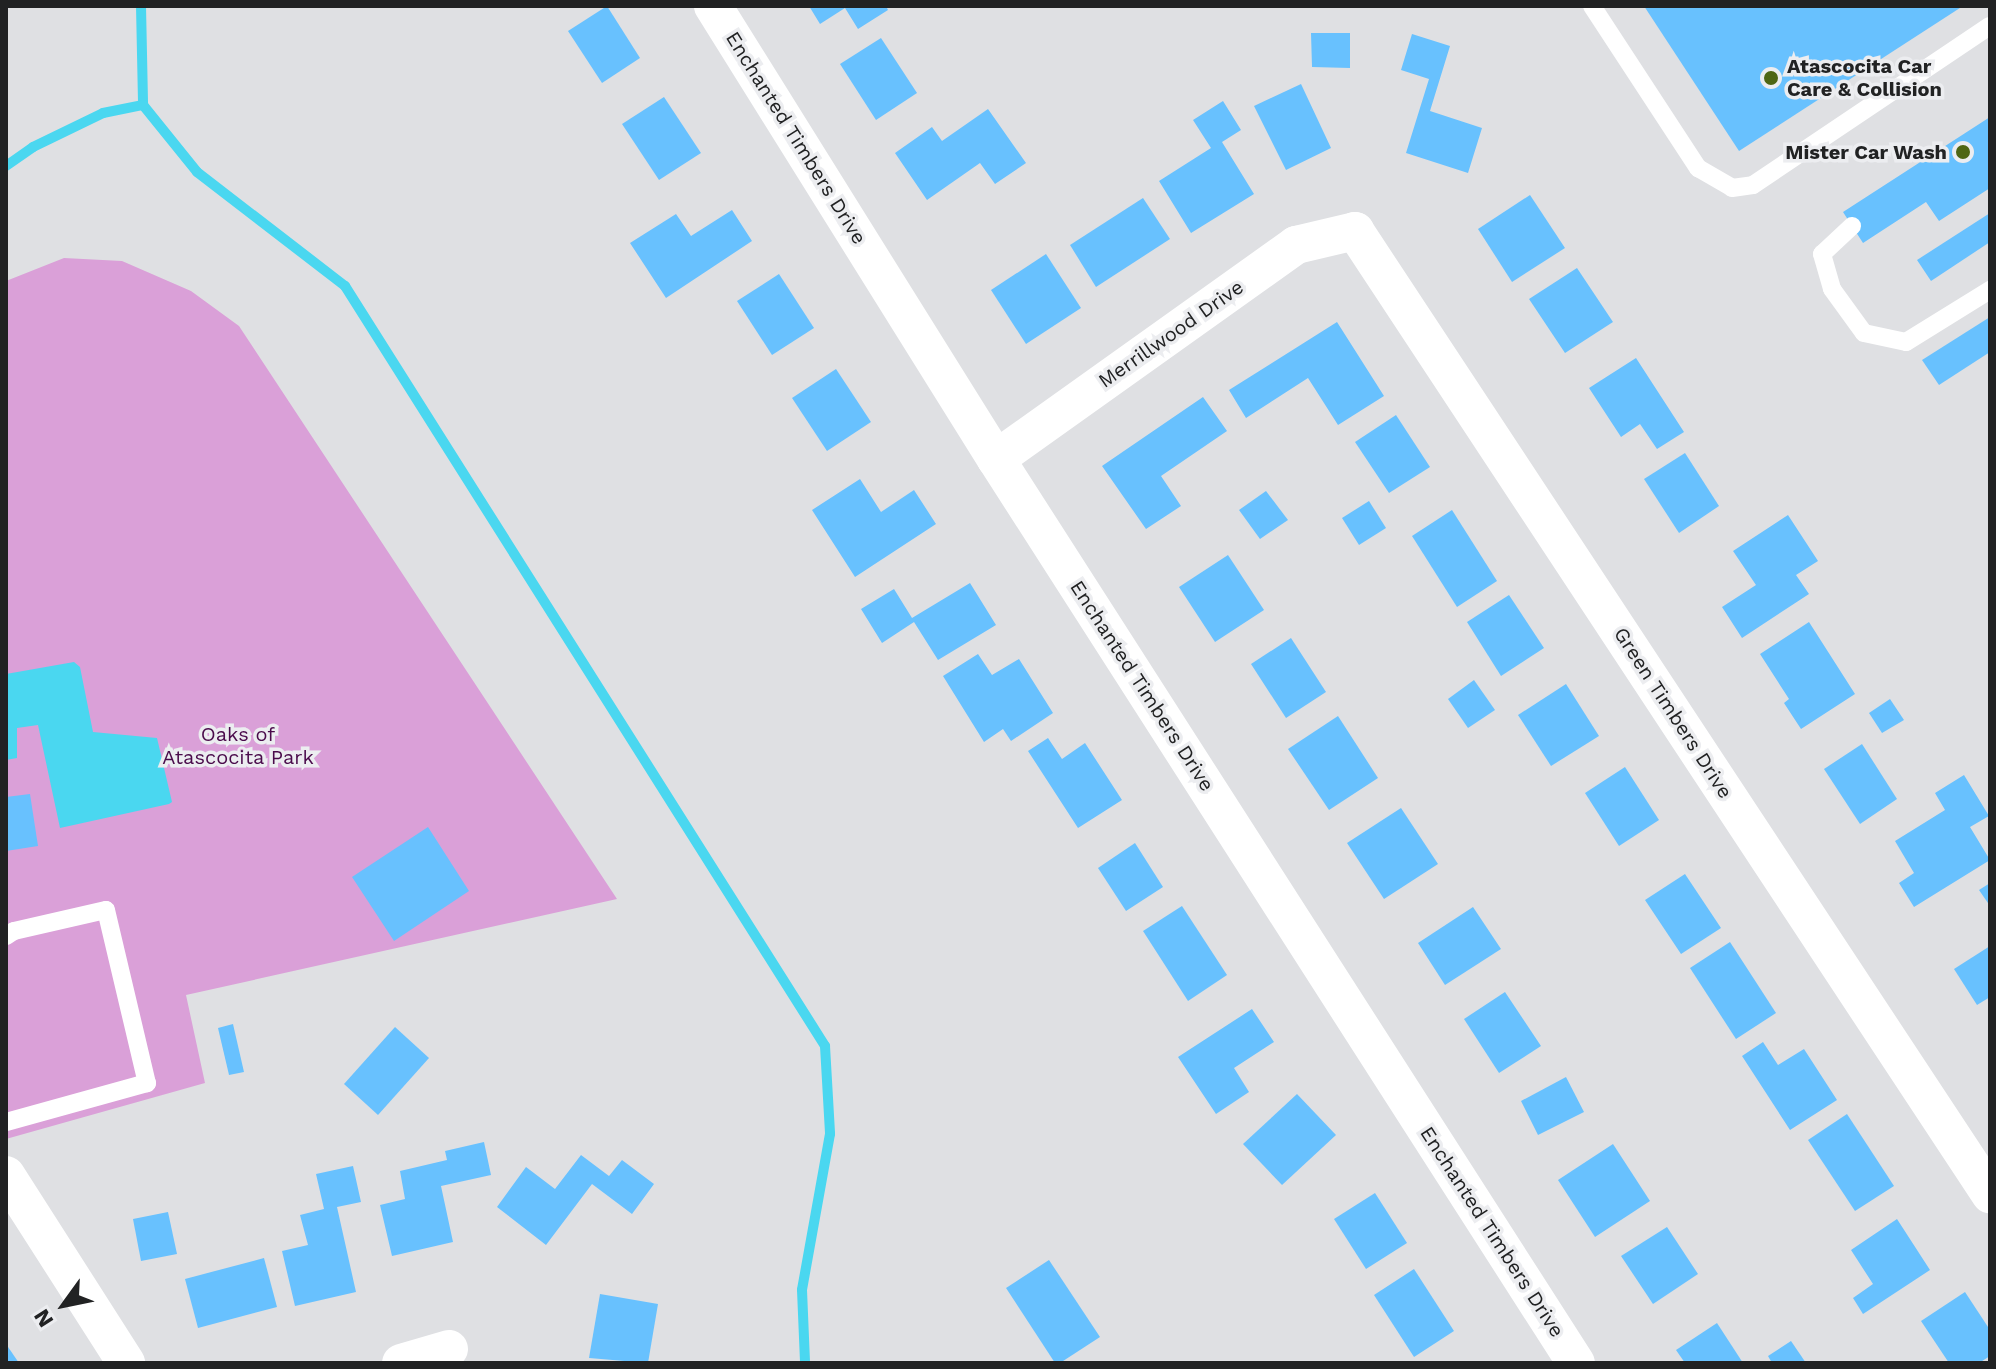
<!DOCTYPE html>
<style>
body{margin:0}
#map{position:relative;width:1996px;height:1369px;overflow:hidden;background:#dfe0e3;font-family:"Work Sans",sans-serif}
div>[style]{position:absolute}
.green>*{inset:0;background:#daa0d8}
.water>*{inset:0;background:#4ad7f0}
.stream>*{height:10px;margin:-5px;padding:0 5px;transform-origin:5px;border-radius:5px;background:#4ad7f0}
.building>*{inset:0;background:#68c1fe}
.service>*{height:18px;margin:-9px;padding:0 9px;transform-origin:9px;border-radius:9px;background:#fff}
.minor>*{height:38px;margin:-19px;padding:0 19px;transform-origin:19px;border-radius:19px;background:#fff}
.dots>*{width:22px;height:22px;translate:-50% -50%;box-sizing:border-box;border:4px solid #ecedf0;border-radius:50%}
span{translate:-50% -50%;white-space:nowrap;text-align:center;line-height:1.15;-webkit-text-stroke:7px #ecedf0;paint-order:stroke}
.poi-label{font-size:20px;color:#212223;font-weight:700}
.left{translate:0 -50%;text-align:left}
.right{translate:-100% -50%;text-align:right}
.street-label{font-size:20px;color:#212223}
.park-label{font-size:20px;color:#4a0b4b}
.frame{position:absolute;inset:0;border:8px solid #212223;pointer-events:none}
.north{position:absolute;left:24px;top:1265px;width:80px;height:80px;-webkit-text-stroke:6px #ecedf0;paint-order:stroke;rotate:237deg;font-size:22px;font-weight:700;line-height:32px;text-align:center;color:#212223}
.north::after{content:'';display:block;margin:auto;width:28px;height:36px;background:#212223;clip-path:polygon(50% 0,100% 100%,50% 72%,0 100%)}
</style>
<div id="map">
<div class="green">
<i style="clip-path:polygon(64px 258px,122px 261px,191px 291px,239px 326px,617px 899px,186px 995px,205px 1083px,6px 1139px,6px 281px)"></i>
</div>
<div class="water">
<i style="clip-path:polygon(74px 662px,80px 667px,93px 732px,157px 738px,172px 802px,169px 804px,60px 828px,38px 725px,17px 728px,17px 758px,6px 760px,6px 674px)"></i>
</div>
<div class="stream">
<i style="left:141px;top:6px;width:99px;rotate:88.8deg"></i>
<i style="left:143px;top:105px;width:86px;rotate:51.1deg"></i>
<i style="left:197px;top:172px;width:187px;rotate:37.6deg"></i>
<i style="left:345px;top:286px;width:899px;rotate:57.72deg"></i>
<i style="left:825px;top:1046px;width:88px;rotate:86.7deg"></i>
<i style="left:830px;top:1134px;width:158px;rotate:100.2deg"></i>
<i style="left:802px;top:1290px;width:73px;rotate:87.6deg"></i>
<i style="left:6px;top:166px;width:33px;rotate:-35deg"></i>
<i style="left:33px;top:147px;width:78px;rotate:-25.9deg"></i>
<i style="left:103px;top:113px;width:41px;rotate:-11.3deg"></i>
</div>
<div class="building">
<i style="clip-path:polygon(607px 6px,640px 58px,602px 83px,568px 31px)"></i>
<i style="clip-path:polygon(809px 6px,886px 6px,888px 10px,858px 29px,845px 8px,820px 24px)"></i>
<i style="clip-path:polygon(1644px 6px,1963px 6px,1739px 151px)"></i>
<i style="clip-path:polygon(1311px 33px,1350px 33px,1350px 68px,1312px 67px)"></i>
<i style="clip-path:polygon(1412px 34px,1450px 46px,1430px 111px,1482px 128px,1468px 173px,1406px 153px,1429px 79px,1401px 70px)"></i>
<i style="clip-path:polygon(881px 38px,917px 93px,876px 120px,840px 64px)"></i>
<i style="clip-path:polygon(1301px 84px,1331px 148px,1286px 170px,1254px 106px)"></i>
<i style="clip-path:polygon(664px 97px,701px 153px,659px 180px,622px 124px)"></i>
<i style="clip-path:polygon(1223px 101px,1241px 130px,1222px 142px,1254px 194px,1191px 233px,1159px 181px,1211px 148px,1193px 120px)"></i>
<i style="clip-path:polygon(988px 109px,1026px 163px,995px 184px,980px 163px,927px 200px,895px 153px,932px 127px,942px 141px)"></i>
<i style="clip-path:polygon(1990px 117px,1990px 188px,1939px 221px,1926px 202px,1863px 243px,1843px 212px)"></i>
<i style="clip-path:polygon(1530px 195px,1565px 248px,1512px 282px,1478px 229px)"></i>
<i style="clip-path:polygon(1143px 198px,1170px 239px,1096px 287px,1070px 245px)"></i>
<i style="clip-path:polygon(732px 210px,752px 241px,666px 298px,630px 243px,676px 214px,691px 236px)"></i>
<i style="clip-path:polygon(1990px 213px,1990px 242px,1931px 281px,1917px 260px)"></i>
<i style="clip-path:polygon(1046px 254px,1081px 308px,1026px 344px,991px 290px)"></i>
<i style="clip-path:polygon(1577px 268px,1613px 322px,1565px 353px,1529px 299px)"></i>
<i style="clip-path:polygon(779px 274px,814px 328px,772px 355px,737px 301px)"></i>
<i style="clip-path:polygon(1990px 317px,1990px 352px,1939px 385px,1922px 360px)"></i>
<i style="clip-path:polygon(1337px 322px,1384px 396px,1338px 425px,1308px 378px,1246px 418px,1229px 390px)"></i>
<i style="clip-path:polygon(1636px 358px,1684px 432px,1657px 449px,1640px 424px,1621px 437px,1589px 388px)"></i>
<i style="clip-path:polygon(836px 369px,871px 422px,827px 451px,792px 398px)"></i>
<i style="clip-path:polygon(1203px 397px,1227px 431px,1161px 476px,1181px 506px,1146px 529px,1102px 466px)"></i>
<i style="clip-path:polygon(1396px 415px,1430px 467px,1389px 493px,1355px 442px)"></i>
<i style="clip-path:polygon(1685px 453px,1719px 506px,1679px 533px,1644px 479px)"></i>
<i style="clip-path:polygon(860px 479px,881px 512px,914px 490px,936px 524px,855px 577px,812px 510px)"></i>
<i style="clip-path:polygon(1266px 491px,1288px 520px,1260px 539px,1239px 510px)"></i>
<i style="clip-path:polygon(1369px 501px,1386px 528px,1359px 545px,1342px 518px)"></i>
<i style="clip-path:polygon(1452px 510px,1497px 581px,1457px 607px,1412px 536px)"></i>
<i style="clip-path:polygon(1788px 515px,1818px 561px,1796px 575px,1809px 594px,1742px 638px,1722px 607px,1756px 585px,1733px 551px)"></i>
<i style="clip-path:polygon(1228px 555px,1264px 610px,1215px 642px,1179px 587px)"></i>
<i style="clip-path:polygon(970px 583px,996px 625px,938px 660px,914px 622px,882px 643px,861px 609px,894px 589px,912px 618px)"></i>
<i style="clip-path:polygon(1509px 595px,1544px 648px,1501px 676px,1467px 622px)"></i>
<i style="clip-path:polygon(1809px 622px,1855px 694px,1801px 729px,1784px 703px,1789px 699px,1760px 654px)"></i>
<i style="clip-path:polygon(1291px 638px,1326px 692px,1286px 718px,1251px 664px)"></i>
<i style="clip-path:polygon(978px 654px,992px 675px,1019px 659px,1053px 713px,1011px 741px,1003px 729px,984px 742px,943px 676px)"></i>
<i style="clip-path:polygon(1474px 680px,1495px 710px,1468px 728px,1448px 699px)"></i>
<i style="clip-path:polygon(1566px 684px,1599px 736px,1551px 766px,1518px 715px)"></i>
<i style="clip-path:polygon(1890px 699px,1904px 720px,1882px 733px,1869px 713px)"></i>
<i style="clip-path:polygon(1338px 716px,1378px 778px,1329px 810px,1288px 749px)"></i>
<i style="clip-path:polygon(1048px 738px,1062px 759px,1085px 743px,1122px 800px,1078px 828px,1028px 751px)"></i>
<i style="clip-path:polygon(1862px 744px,1897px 799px,1860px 824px,1824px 769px)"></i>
<i style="clip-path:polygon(1625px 767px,1659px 820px,1619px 846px,1585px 793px)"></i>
<i style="clip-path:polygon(1964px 775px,1989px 816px,1970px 827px,1990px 860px,1914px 907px,1899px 883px,1914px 873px,1895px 841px,1945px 810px,1935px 793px)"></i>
<i style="clip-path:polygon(30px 794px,38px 846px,6px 851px,6px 797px)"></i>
<i style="clip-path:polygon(1401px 808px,1438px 864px,1384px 899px,1347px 843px)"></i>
<i style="clip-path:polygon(428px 827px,469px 891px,394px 941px,352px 877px)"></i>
<i style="clip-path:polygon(1135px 843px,1163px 887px,1126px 911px,1098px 868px)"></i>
<i style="clip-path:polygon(1685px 874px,1721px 928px,1681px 954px,1645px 900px)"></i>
<i style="clip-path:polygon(1990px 883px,1990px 906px,1979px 890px)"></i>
<i style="clip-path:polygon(1182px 906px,1227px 975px,1188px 1001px,1143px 931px)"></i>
<i style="clip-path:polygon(1473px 907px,1501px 949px,1445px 985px,1418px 943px)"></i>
<i style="clip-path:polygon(1730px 942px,1776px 1013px,1736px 1039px,1690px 968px)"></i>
<i style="clip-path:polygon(1990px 946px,1990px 997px,1977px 1005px,1954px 969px)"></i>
<i style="clip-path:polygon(1505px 992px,1541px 1046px,1499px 1073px,1464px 1019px)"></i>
<i style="clip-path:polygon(1252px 1009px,1274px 1042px,1234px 1068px,1249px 1092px,1216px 1114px,1178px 1057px)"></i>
<i style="clip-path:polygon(233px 1024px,244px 1072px,229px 1075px,218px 1028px)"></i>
<i style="clip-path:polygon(395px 1027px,429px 1058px,378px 1115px,344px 1084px)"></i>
<i style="clip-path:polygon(1763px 1042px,1778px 1065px,1804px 1049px,1837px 1100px,1790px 1130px,1742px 1056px)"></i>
<i style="clip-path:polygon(1566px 1077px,1584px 1112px,1538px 1135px,1521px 1101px)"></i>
<i style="clip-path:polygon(1297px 1094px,1336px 1135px,1282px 1185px,1243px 1144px)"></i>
<i style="clip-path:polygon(1847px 1114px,1894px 1186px,1855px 1211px,1808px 1140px)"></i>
<i style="clip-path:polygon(484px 1142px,491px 1175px,441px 1186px,453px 1242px,392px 1256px,380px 1205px,405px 1199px,400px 1171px,447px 1160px,445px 1151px)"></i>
<i style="clip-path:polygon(1613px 1144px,1650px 1201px,1595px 1237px,1558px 1180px)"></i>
<i style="clip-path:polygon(581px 1155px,609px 1176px,622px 1160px,654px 1184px,632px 1214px,592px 1184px,546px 1245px,497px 1207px,526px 1167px,555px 1189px)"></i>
<i style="clip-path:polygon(353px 1166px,361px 1202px,337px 1207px,356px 1292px,295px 1306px,282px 1251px,308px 1245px,300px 1215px,324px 1209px,316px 1174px)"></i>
<i style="clip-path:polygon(1375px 1193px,1407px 1243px,1366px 1269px,1334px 1219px)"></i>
<i style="clip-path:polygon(168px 1212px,177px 1254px,141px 1261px,133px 1219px)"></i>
<i style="clip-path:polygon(1897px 1219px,1930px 1270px,1863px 1314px,1853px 1298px,1873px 1284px,1851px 1250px)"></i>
<i style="clip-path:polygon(1667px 1227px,1698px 1274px,1653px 1304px,1621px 1256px)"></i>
<i style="clip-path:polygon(264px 1258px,277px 1307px,198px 1328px,185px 1279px)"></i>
<i style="clip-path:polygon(1049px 1260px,1100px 1337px,1060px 1363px,1055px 1363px,1006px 1288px)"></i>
<i style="clip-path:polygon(1414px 1269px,1454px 1331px,1414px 1357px,1374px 1295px)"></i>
<i style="clip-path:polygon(1965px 1292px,1990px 1330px,1990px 1356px,1979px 1363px,1949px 1363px,1921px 1321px)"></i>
<i style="clip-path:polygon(600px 1294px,658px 1304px,648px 1363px,589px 1358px)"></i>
<i style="clip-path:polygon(1717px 1323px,1743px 1363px,1685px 1363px,1676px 1350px)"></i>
<i style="clip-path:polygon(1791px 1341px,1806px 1363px,1772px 1363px,1768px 1356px)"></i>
<i style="clip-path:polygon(6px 1344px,19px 1363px,6px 1363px)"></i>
</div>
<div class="service">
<i style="left:1592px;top:6px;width:194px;rotate:56.8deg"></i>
<i style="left:1698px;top:168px;width:39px;rotate:30deg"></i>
<i style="left:1732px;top:188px;width:21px;rotate:-8deg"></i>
<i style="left:1753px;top:185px;width:285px;rotate:-33.9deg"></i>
<i style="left:1852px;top:226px;width:41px;rotate:137deg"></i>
<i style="left:1822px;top:254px;width:36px;rotate:74deg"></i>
<i style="left:1832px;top:289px;width:54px;rotate:54deg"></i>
<i style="left:1864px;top:333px;width:43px;rotate:12.1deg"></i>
<i style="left:1906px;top:342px;width:99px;rotate:-31.8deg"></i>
<i style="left:6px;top:936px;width:9px;rotate:-32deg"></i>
<i style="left:14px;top:931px;width:94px;rotate:-12.9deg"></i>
<i style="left:106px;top:910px;width:178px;rotate:76.7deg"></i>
<i style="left:147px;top:1083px;width:146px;rotate:164.5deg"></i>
</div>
<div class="minor">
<i style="left:713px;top:6px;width:534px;rotate:58.01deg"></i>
<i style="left:996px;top:459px;width:1074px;rotate:57.32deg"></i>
<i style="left:996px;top:459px;width:369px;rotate:-35.5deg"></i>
<i style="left:1296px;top:245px;width:61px;rotate:-13.3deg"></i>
<i style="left:1355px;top:231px;width:1154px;rotate:56.6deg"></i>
<i style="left:6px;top:1175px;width:223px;rotate:57.4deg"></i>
<i style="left:401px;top:1363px;width:50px;rotate:-16.3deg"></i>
</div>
<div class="dots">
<i style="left:1771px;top:78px;background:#4e6614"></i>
<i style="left:1963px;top:152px;background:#4e6614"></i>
</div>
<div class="poi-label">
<span class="left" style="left:1787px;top:78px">Atascocita Car<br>Care &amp; Collision</span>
<span class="right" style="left:1947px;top:152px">Mister Car Wash</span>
</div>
<div class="street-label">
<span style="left:796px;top:138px;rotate:58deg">Enchanted Timbers Drive</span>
<span style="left:1171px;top:334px;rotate:-35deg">Merrillwood Drive</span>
<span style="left:1142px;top:686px;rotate:57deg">Enchanted Timbers Drive</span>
<span style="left:1673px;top:713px;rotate:57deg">Green Timbers Drive</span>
<span style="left:1492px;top:1232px;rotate:57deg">Enchanted Timbers Drive</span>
</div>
<div class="park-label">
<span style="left:238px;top:746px">Oaks of<br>Atascocita Park</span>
</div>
<div class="frame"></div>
<div class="north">N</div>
</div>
